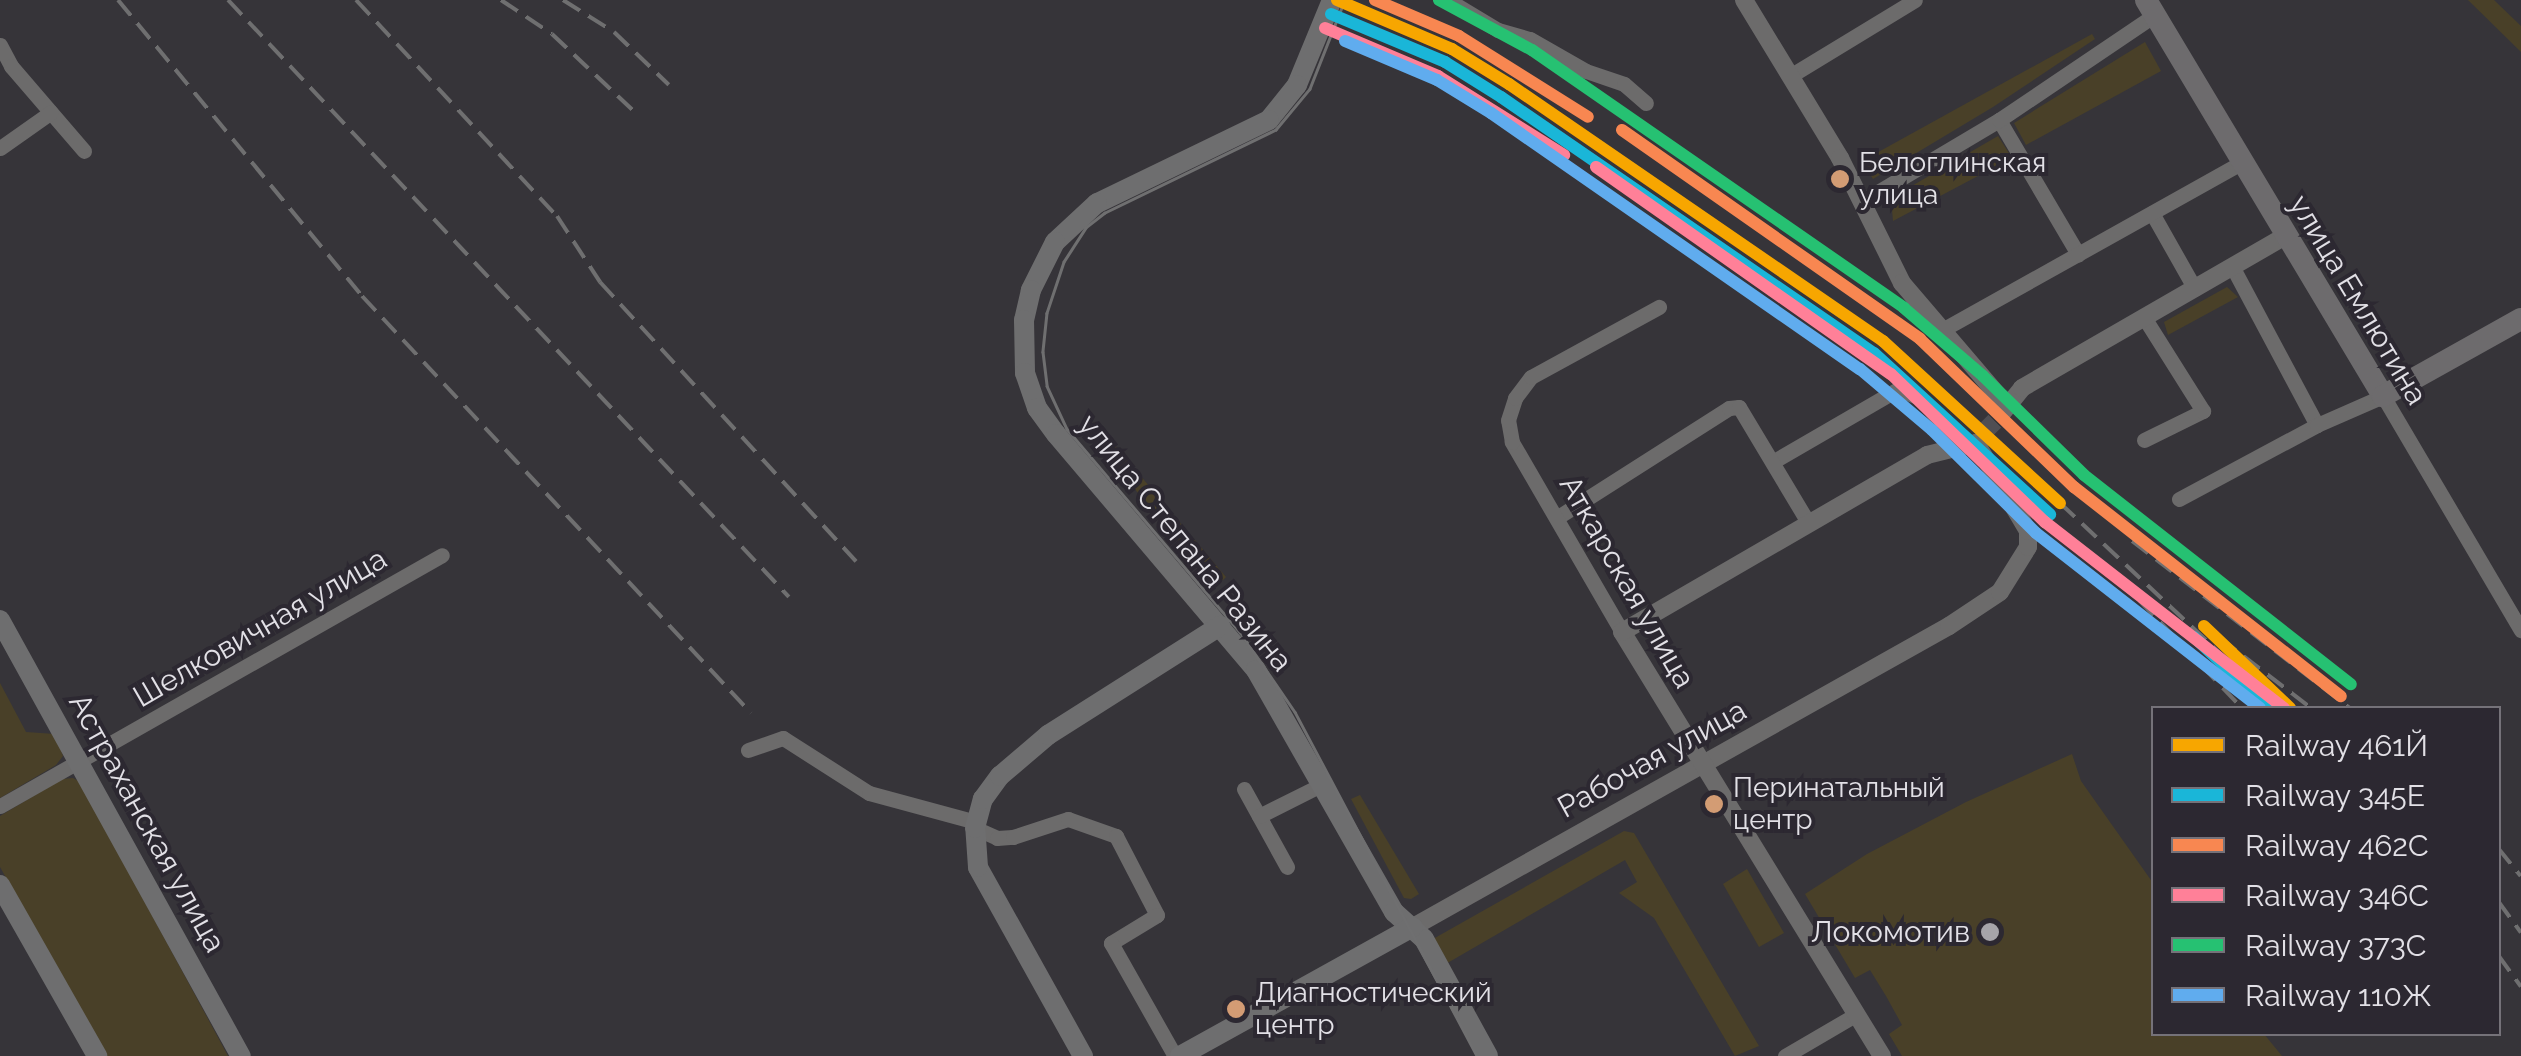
<!DOCTYPE html>
<meta charset="utf-8">
<style>
body{margin:0}
#map{position:relative;width:2521px;height:1056px;overflow:hidden;background:#363439;font-family:Raleway,sans-serif}
div>[style]{position:absolute}
.green>*{inset:0;background:#494028}
.tertiary-tunnel>*{height:18px;margin-top:-9px;transform-origin:0;background:repeating-linear-gradient(90deg,#504e53 0 18px,transparent 0 27px)}
.minor>*{height:15px;margin:-7.5px;padding:0 7.5px;transform-origin:7.5px;border-radius:7.5px;background:#6c6b6b}
.tertiary>*{height:18px;margin:-9px;padding:0 9px;transform-origin:9px;border-radius:9px;background:#6c6b6b}
.secondary>*{height:20px;margin:-10px;padding:0 10px;transform-origin:10px;border-radius:10px;background:#6e6e6f}
.primary>*{height:22px;margin:-11px;padding:0 11px;transform-origin:11px;border-radius:11px;background:#6d6b6d}
.tram>*{height:2.5px;margin:-1.25px;padding:0 1.25px;transform-origin:1.25px;border-radius:1.25px;background:#6f6f70}
.rail>*{height:4px;margin-top:-2px;transform-origin:0;background:repeating-linear-gradient(90deg,#6f6f70 0 20px,transparent 0 30px)}
.rail-1>*{height:12px;margin:-6px;padding:0 6px;transform-origin:6px;border-radius:6px;background:#f7a600}
.rail-2>*{height:12px;margin:-6px;padding:0 6px;transform-origin:6px;border-radius:6px;background:#1ab6d8}
.rail-3>*{height:12px;margin:-6px;padding:0 6px;transform-origin:6px;border-radius:6px;background:#f88751}
.rail-4>*{height:12px;margin:-6px;padding:0 6px;transform-origin:6px;border-radius:6px;background:#ff8098}
.rail-5>*{height:12px;margin:-6px;padding:0 6px;transform-origin:6px;border-radius:6px;background:#26c172}
.rail-6>*{height:12px;margin:-6px;padding:0 6px;transform-origin:6px;border-radius:6px;background:#60acee}
.dots>*{width:28px;height:28px;translate:-50% -50%;box-sizing:border-box;border:5px solid #2c2831;border-radius:50%}
span{translate:-50% -50%;white-space:nowrap;text-align:center;line-height:1.15;-webkit-text-stroke:8px #2c2831;paint-order:stroke}
.bus-label{font-size:28px;color:#e2e0e6}
.left{translate:0 -50%;text-align:left}
.street-label{font-size:30px;color:#e2e0e6}
.poi-label{font-size:30px;color:#e2e0e6}
.right{translate:-100% -50%;text-align:right}
.legend{position:absolute;left:2151px;top:706px;width:350px;height:330px;box-sizing:border-box;background:#2c2831;border:2px solid #757279;margin:0;padding:12px 18px;list-style:none;font-size:30px;color:#e2e0e6}
.legend li{display:flex;align-items:center;gap:20px;height:50px}
.legend b{width:50px;border:2px solid #757279}
</style>
<div id="map">
<div class="green">
<i style="clip-path:polygon(2468px 0,2494px 0,2521px 26px,2521px 52px)"></i>
<i style="clip-path:polygon(2092px 34px,2095px 39px,1993px 107px,1873px 179px,1862px 161px)"></i>
<i style="clip-path:polygon(2145px 42px,2161px 71px,2026px 145px,2014px 123px)"></i>
<i style="clip-path:polygon(1998px 136px,2012px 158px,1893px 221px,1891px 198px)"></i>
<i style="clip-path:polygon(2227px 287px,2238px 297px,2168px 335px,2164px 322px)"></i>
<i style="clip-path:polygon(1095px 422px,1226px 577px,1223px 580px,1213px 582px,1112px 462px,1086px 430px)"></i>
<i style="clip-path:polygon(0 683px,26px 732px,55px 734px,63px 756px,56px 765px,0 798px)"></i>
<i style="clip-path:polygon(2072px 754px,2081px 781px,2153px 883px,2154px 1034px,2264px 1034px,2282px 1056px,1902px 1056px,1889px 1034px,1902px 1025px,1886px 996px,1870px 970px,1855px 978px,1805px 894px,1867px 854px,1966px 802px)"></i>
<i style="clip-path:polygon(73px 778px,80px 782px,228px 1056px,107px 1056px,0 867px,0 816px,62px 779px)"></i>
<i style="clip-path:polygon(1360px 795px,1419px 894px,1411px 899px,1404px 898px,1351px 799px)"></i>
<i style="clip-path:polygon(1624px 831px,1634px 833px,1759px 1046px,1735px 1056px,1654px 918px,1619px 893px,1637px 882px,1625px 860px,1444px 965px,1433px 939px)"></i>
<i style="clip-path:polygon(1747px 869px,1784px 933px,1759px 947px,1723px 884px)"></i>
</div>
<div class="tertiary-tunnel">
<i style="left:1982px;top:434px;width:27px;rotate:-45deg"></i>
</div>
<div class="minor">
<i style="left:1448px;top:0;width:58px;rotate:31deg"></i>
<i style="left:1498px;top:30px;width:33px;rotate:16deg"></i>
<i style="left:1530px;top:39px;width:64px;rotate:29.7deg"></i>
<i style="left:1586px;top:71px;width:40px;rotate:18.9deg"></i>
<i style="left:1624px;top:84px;width:29px;rotate:41deg"></i>
<i style="left:0;top:45px;width:24px;rotate:62deg"></i>
<i style="left:11px;top:66px;width:112px;rotate:49.3deg"></i>
<i style="left:1790px;top:76px;width:146px;rotate:-31.3deg"></i>
<i style="left:1999px;top:120px;width:156px;rotate:59.5deg"></i>
<i style="left:0;top:148px;width:62px;rotate:-35.2deg"></i>
<i style="left:1861px;top:202px;width:161px;rotate:-30.7deg"></i>
<i style="left:1999px;top:120px;width:189px;rotate:-34deg"></i>
<i style="left:2152px;top:213px;width:87px;rotate:60.5deg"></i>
<i style="left:2233px;top:268px;width:178px;rotate:61.9deg"></i>
<i style="left:1942px;top:330px;width:342px;rotate:-29.2deg"></i>
<i style="left:2144px;top:440px;width:66px;rotate:-26.2deg"></i>
<i style="left:2203px;top:411px;width:109px;rotate:-122.2deg"></i>
<i style="left:1774px;top:461px;width:143px;rotate:-30.1deg"></i>
<i style="left:1898px;top:389px;width:24px;rotate:22deg"></i>
<i style="left:1920px;top:398px;width:47px;rotate:48.5deg"></i>
<i style="left:1951px;top:433px;width:13px;rotate:81deg"></i>
<i style="left:2179px;top:499px;width:157px;rotate:-28.2deg"></i>
<i style="left:2317px;top:425px;width:72px;rotate:-23.7deg"></i>
<i style="left:2383px;top:396px;width:272px;rotate:59.5deg"></i>
<i style="left:1558px;top:517px;width:203px;rotate:-32.5deg"></i>
<i style="left:1729px;top:408px;width:10px;rotate:-6deg"></i>
<i style="left:1739px;top:407px;width:136px;rotate:59.1deg"></i>
<i style="left:1622px;top:632px;width:220px;rotate:-120.1deg"></i>
<i style="left:1512px;top:442px;width:22px;rotate:-100deg"></i>
<i style="left:1508px;top:420px;width:23px;rotate:-72deg"></i>
<i style="left:1515px;top:398px;width:26px;rotate:-53deg"></i>
<i style="left:1531px;top:377px;width:146px;rotate:-28.7deg"></i>
<i style="left:748px;top:750px;width:37px;rotate:-19deg"></i>
<i style="left:783px;top:738px;width:102px;rotate:32.6deg"></i>
<i style="left:869px;top:793px;width:111px;rotate:15.2deg"></i>
<i style="left:1244px;top:789px;width:89px;rotate:61.1deg"></i>
<i style="left:0;top:806px;width:508px;rotate:-29.59deg"></i>
<i style="left:1259px;top:816px;width:69px;rotate:-26.6deg"></i>
<i style="left:975px;top:828px;width:24px;rotate:24deg"></i>
<i style="left:997px;top:838px;width:16px;rotate:-4deg"></i>
<i style="left:1013px;top:837px;width:58px;rotate:-18.1deg"></i>
<i style="left:1068px;top:819px;width:51px;rotate:19.5deg"></i>
<i style="left:1116px;top:836px;width:89px;rotate:62.6deg"></i>
<i style="left:1157px;top:915px;width:54px;rotate:148.7deg"></i>
<i style="left:1111px;top:943px;width:130px;rotate:60.5deg"></i>
<i style="left:1785px;top:1056px;width:83px;rotate:-30.3deg"></i>
</div>
<div class="tertiary">
<i style="left:1744px;top:0;width:185px;rotate:58.7deg"></i>
<i style="left:1840px;top:158px;width:140px;rotate:63.6deg"></i>
<i style="left:1902px;top:283px;width:162px;rotate:49.5deg"></i>
<i style="left:2002px;top:413px;width:32px;rotate:-51deg"></i>
<i style="left:2022px;top:388px;width:302px;rotate:-30deg"></i>
<i style="left:1413px;top:927px;width:615px;rotate:-29.32deg"></i>
<i style="left:1949px;top:626px;width:61px;rotate:-33.7deg"></i>
<i style="left:2000px;top:592px;width:53px;rotate:-58.1deg"></i>
<i style="left:2028px;top:547px;width:16px;rotate:-90deg"></i>
<i style="left:2028px;top:531px;width:102px;rotate:-120.6deg"></i>
<i style="left:1882px;top:1056px;width:497px;rotate:-121.5deg"></i>
<i style="left:1622px;top:632px;width:353px;rotate:-30.1deg"></i>
<i style="left:1927px;top:455px;width:50px;rotate:-13.8deg"></i>
</div>
<div class="secondary">
<i style="left:1332px;top:0;width:92px;rotate:112.4deg"></i>
<i style="left:1297px;top:85px;width:45px;rotate:128.7deg"></i>
<i style="left:1269px;top:120px;width:191px;rotate:154.2deg"></i>
<i style="left:1097px;top:203px;width:57px;rotate:137.1deg"></i>
<i style="left:1055px;top:242px;width:54px;rotate:116.6deg"></i>
<i style="left:1031px;top:290px;width:31px;rotate:103deg"></i>
<i style="left:1024px;top:320px;width:53px;rotate:88.9deg"></i>
<i style="left:1025px;top:373px;width:37px;rotate:71deg"></i>
<i style="left:1037px;top:408px;width:32px;rotate:54deg"></i>
<i style="left:1056px;top:434px;width:309px;rotate:49.7deg"></i>
<i style="left:1256px;top:670px;width:279px;rotate:60.3deg"></i>
<i style="left:1394px;top:912px;width:40px;rotate:42deg"></i>
<i style="left:1424px;top:939px;width:133px;rotate:61.3deg"></i>
<i style="left:0;top:620px;width:498px;rotate:61.1deg"></i>
<i style="left:0;top:885px;width:197px;rotate:60.4deg"></i>
<i style="left:1083px;top:1056px;width:216px;rotate:-119.1deg"></i>
<i style="left:978px;top:867px;width:39px;rotate:-94deg"></i>
<i style="left:975px;top:828px;width:30px;rotate:-75deg"></i>
<i style="left:983px;top:799px;width:29px;rotate:-54deg"></i>
<i style="left:1000px;top:776px;width:63px;rotate:-40.5deg"></i>
<i style="left:1048px;top:735px;width:204px;rotate:-32.4deg"></i>
<i style="left:1180px;top:1056px;width:266px;rotate:-29deg"></i>
</div>
<div class="primary">
<i style="left:2146px;top:0;width:462px;rotate:59.1deg"></i>
<i style="left:2383px;top:396px;width:158px;rotate:-29.2deg"></i>
</div>
<div class="tram">
<i style="left:1345px;top:0;width:96px;rotate:111.5deg"></i>
<i style="left:1310px;top:89px;width:53px;rotate:129.7deg"></i>
<i style="left:1276px;top:130px;width:190px;rotate:154.1deg"></i>
<i style="left:1105px;top:213px;width:24px;rotate:142deg"></i>
<i style="left:1086px;top:228px;width:40px;rotate:122.9deg"></i>
<i style="left:1064px;top:262px;width:54px;rotate:108.4deg"></i>
<i style="left:1047px;top:313px;width:39px;rotate:96deg"></i>
<i style="left:1043px;top:352px;width:34px;rotate:83deg"></i>
<i style="left:1047px;top:386px;width:47px;rotate:65.1deg"></i>
<i style="left:1067px;top:429px;width:267px;rotate:49.6deg"></i>
<i style="left:1240px;top:632px;width:97px;rotate:55.5deg"></i>
<i style="left:1295px;top:712px;width:389px;rotate:62.1deg"></i>
</div>
<div class="rail">
<i style="left:118px;top:0;width:384px;rotate:50.5deg"></i>
<i style="left:362px;top:296px;width:570px;rotate:46.99deg"></i>
<i style="left:228px;top:0;width:819px;rotate:46.78deg"></i>
<i style="left:356px;top:0;width:295px;rotate:47.1deg"></i>
<i style="left:557px;top:216px;width:79px;rotate:56.9deg"></i>
<i style="left:600px;top:282px;width:379px;rotate:47.5deg"></i>
<i style="left:501px;top:0;width:61px;rotate:33.7deg"></i>
<i style="left:552px;top:34px;width:118px;rotate:43.3deg"></i>
<i style="left:563px;top:0;width:60px;rotate:32.1deg"></i>
<i style="left:614px;top:32px;width:76px;rotate:43.9deg"></i>
<i style="left:2060px;top:503px;width:299px;rotate:43.2deg"></i>
<i style="left:2132px;top:541px;width:275px;rotate:37.5deg"></i>
<i style="left:2119px;top:579px;width:178px;rotate:46.4deg"></i>
<i style="left:2220px;top:638px;width:115px;rotate:37.6deg"></i>
<i style="left:2498px;top:848px;width:36px;rotate:51deg"></i>
<i style="left:2498px;top:901px;width:39px;rotate:54deg"></i>
<i style="left:2498px;top:955px;width:39px;rotate:54deg"></i>
</div>
<div class="rail-1">
<i style="left:1337px;top:0;width:125px;rotate:23.1deg"></i>
<i style="left:1452px;top:49px;width:67px;rotate:31.6deg"></i>
<i style="left:1509px;top:84px;width:454px;rotate:34.5deg"></i>
<i style="left:1883px;top:341px;width:240px;rotate:42.5deg"></i>
<i style="left:2204px;top:626px;width:119px;rotate:43.6deg"></i>
</div>
<div class="rail-2">
<i style="left:1331px;top:14px;width:124px;rotate:22.8deg"></i>
<i style="left:1445px;top:62px;width:66px;rotate:32deg"></i>
<i style="left:1501px;top:97px;width:452px;rotate:34.5deg"></i>
<i style="left:1874px;top:353px;width:239px;rotate:42.5deg"></i>
<i style="left:2194px;top:637px;width:103px;rotate:43.4deg"></i>
</div>
<div class="rail-3">
<i style="left:1375px;top:0;width:91px;rotate:23.2deg"></i>
<i style="left:1459px;top:36px;width:152px;rotate:32.1deg"></i>
<i style="left:1622px;top:130px;width:364px;rotate:35deg"></i>
<i style="left:1920px;top:339px;width:214px;rotate:43.9deg"></i>
<i style="left:2074px;top:487px;width:339px;rotate:38.1deg"></i>
</div>
<div class="rail-4">
<i style="left:1325px;top:28px;width:123px;rotate:23deg"></i>
<i style="left:1438px;top:76px;width:149px;rotate:32.1deg"></i>
<i style="left:1596px;top:167px;width:360px;rotate:35.1deg"></i>
<i style="left:1891px;top:374px;width:214px;rotate:43.9deg"></i>
<i style="left:2045px;top:522px;width:303px;rotate:37.9deg"></i>
</div>
<div class="rail-5">
<i style="left:1439px;top:0;width:106px;rotate:28.3deg"></i>
<i style="left:1532px;top:50px;width:453px;rotate:34.7deg"></i>
<i style="left:1904px;top:308px;width:104px;rotate:40.7deg"></i>
<i style="left:1983px;top:376px;width:141px;rotate:44.4deg"></i>
<i style="left:2084px;top:475px;width:339px;rotate:38.1deg"></i>
</div>
<div class="rail-6">
<i style="left:1345px;top:41px;width:100px;rotate:23deg"></i>
<i style="left:1437px;top:80px;width:63px;rotate:31.4deg"></i>
<i style="left:1491px;top:113px;width:449px;rotate:34.8deg"></i>
<i style="left:1860px;top:369px;width:94px;rotate:40.3deg"></i>
<i style="left:1932px;top:430px;width:146px;rotate:44.7deg"></i>
<i style="left:2036px;top:533px;width:284px;rotate:38deg"></i>
</div>
<div class="dots">
<i style="left:1840px;top:179px;background:#d39c74"></i>
<i style="left:1714px;top:804px;background:#d39c74"></i>
<i style="left:1990px;top:932px;background:#a6a4a9"></i>
<i style="left:1236px;top:1009px;background:#d39c74"></i>
</div>
<div class="bus-label">
<span class="left" style="left:1859px;top:179px">Белоглинская<br>улица</span>
<span class="left" style="left:1733px;top:804px">Перинатальный<br>центр</span>
<span class="left" style="left:1255px;top:1009px">Диагностический<br>центр</span>
</div>
<div class="street-label">
<span style="left:2358px;top:300px;rotate:59deg">улица Емлютина</span>
<span style="left:1185px;top:543px;rotate:51deg">улица Степана Разина</span>
<span style="left:1627px;top:582px;rotate:60deg">Аткарская улица</span>
<span style="left:260px;top:628px;rotate:-30deg">Шелковичная улица</span>
<span style="left:1652px;top:759px;rotate:-29deg">Рабочая улица</span>
<span style="left:147px;top:823px;rotate:61deg">Астраханская улица</span>
</div>
<div class="poi-label">
<span class="right" style="left:1970px;top:932px">Локомотив</span>
</div>
<ul class="legend">
<li><b style="height:12px;background:#f7a600"></b>Railway 461Й</li>
<li><b style="height:12px;background:#1ab6d8"></b>Railway 345Е</li>
<li><b style="height:12px;background:#f88751"></b>Railway 462С</li>
<li><b style="height:12px;background:#ff8098"></b>Railway 346С</li>
<li><b style="height:12px;background:#26c172"></b>Railway 373C</li>
<li><b style="height:12px;background:#60acee"></b>Railway 110Ж</li>
</ul>
</div>
